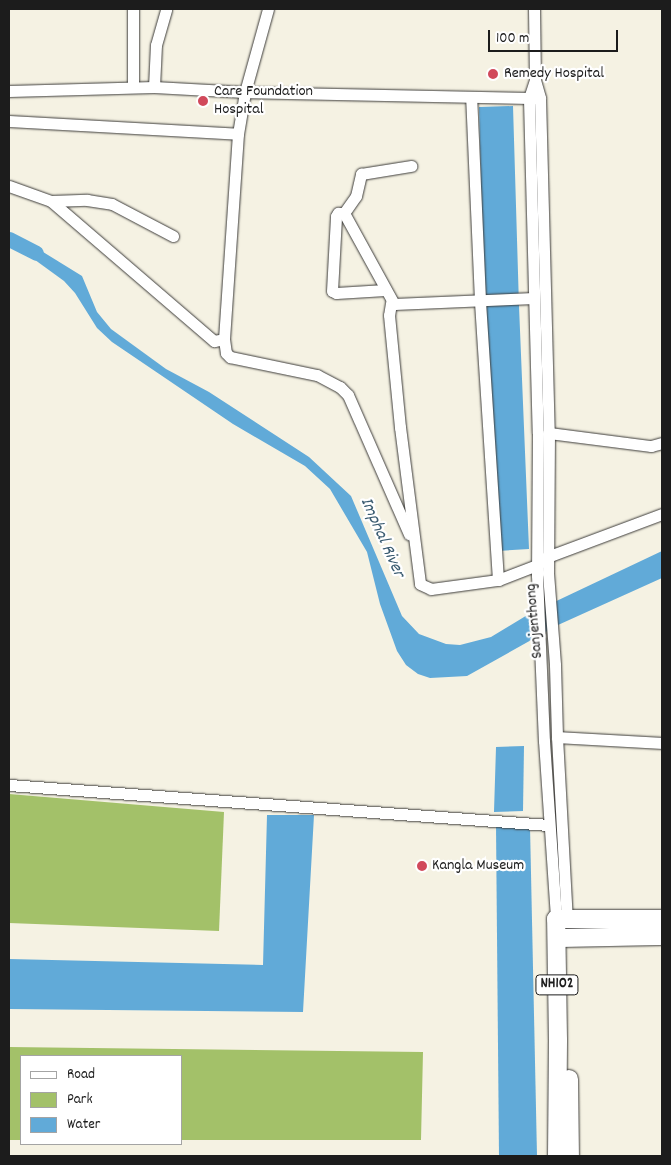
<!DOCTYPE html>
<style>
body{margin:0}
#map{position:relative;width:671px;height:1165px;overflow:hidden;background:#f5f2e3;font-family:Dekko,sans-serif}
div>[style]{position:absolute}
.green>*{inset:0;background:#a3c169}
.water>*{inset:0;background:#61aad8}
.river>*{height:15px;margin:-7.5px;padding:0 7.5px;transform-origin:7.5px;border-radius:7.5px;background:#61aad8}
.roads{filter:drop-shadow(0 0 1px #3d3c3a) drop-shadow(0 0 1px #3d3c3a)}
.minor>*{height:11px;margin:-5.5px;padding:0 5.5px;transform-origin:5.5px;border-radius:5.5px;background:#fff}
.highway>*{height:18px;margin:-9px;padding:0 9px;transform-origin:9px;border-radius:9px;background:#fff}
.dots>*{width:14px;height:14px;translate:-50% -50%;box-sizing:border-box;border:2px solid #fff;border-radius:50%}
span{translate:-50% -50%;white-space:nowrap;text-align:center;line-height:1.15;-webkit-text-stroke:4.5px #fff;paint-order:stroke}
.shield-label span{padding:1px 4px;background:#fff;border:1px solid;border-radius:4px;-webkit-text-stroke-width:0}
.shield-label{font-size:15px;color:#1c1c1c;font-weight:700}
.poi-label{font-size:16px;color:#1c1c1c}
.left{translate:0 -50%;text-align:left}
.street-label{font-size:16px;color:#1c1c1c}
.water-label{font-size:18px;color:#3b5c71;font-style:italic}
.frame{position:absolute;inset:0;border:10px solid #1c1c1c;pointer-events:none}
.legend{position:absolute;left:20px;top:1055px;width:162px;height:90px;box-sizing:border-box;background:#fff;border:1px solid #a4a4a4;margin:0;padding:6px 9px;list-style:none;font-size:15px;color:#1c1c1c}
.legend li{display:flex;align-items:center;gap:10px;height:25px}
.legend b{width:25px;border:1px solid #a4a4a4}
.scale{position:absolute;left:488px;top:30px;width:130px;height:22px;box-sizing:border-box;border:2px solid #1c1c1c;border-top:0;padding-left:6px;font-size:15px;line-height:18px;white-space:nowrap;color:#1c1c1c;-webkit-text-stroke:4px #fff;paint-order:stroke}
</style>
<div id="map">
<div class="green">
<i style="clip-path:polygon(9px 794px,224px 812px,219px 931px,9px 923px)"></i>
<i style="clip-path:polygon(9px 1047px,423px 1052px,421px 1140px,181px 1140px,181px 1056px,21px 1056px,21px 1140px,9px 1140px)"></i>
</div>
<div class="water">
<i style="clip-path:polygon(513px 106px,519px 306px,529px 549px,498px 551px,484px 309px,479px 107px)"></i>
<i style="clip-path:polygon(9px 241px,35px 247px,82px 276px,97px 312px,111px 329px,166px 369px,209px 392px,309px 457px,351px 496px,402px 616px,419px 634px,446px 644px,460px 645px,491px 637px,529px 614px,662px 551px,662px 578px,558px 625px,467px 676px,430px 678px,418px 674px,406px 665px,397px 651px,380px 604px,367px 552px,330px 489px,305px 466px,233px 424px,112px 342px,97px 328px,75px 293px,64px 281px)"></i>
<i style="clip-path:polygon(524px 746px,523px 811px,494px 812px,496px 747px)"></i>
<i style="clip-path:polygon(267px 815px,314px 815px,303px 1012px,9px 1009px,9px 959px,263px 965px)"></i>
<i style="clip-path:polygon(496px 825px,530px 826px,537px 1156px,499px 1156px)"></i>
</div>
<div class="river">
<i style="left:9px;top:239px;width:30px;rotate:27deg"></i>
</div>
<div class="roads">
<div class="minor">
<i style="left:534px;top:9px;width:71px;rotate:89.2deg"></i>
<i style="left:535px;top:80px;width:19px;rotate:74deg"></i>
<i style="left:540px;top:98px;width:335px;rotate:88.5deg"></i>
<i style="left:549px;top:433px;width:140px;rotate:90.4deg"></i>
<i style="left:548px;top:573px;width:92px;rotate:85.6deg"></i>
<i style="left:555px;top:665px;width:72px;rotate:88.4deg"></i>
<i style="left:557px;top:737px;width:182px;rotate:86.9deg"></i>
<i style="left:535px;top:80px;width:20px;rotate:108deg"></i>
<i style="left:529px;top:99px;width:334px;rotate:88.5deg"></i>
<i style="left:538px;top:433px;width:142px;rotate:90.4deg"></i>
<i style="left:537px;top:575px;width:166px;rotate:87.6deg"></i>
<i style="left:544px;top:741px;width:178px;rotate:86.1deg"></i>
<i style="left:133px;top:87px;width:78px;rotate:-90deg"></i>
<i style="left:154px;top:87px;width:42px;rotate:-87.3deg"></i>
<i style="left:156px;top:45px;width:37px;rotate:-74deg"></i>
<i style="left:9px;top:91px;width:145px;rotate:-1.6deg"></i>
<i style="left:154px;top:87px;width:91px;rotate:3.1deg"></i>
<i style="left:245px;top:92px;width:291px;rotate:1.2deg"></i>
<i style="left:9px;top:121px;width:229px;rotate:3.2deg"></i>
<i style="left:9px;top:186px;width:45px;rotate:19.7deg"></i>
<i style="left:51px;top:201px;width:215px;rotate:40.7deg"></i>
<i style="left:214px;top:341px;width:10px;rotate:-11deg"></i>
<i style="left:224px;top:339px;width:205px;rotate:-86.1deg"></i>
<i style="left:238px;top:134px;width:43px;rotate:-80.5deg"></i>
<i style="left:245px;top:92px;width:86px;rotate:-74.5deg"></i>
<i style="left:51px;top:201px;width:36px;rotate:-2deg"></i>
<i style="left:87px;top:200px;width:25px;rotate:9deg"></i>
<i style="left:112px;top:204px;width:69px;rotate:27.7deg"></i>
<i style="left:344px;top:213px;width:21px;rotate:-55deg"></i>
<i style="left:356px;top:196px;width:23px;rotate:-77deg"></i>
<i style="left:361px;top:174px;width:51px;rotate:-9.1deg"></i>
<i style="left:385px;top:290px;width:49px;rotate:176.5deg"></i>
<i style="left:336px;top:293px;width:4px;rotate:-153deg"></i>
<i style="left:332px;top:291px;width:75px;rotate:-86.9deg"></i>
<i style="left:336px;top:216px;width:4px;rotate:-56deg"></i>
<i style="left:338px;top:213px;width:6px"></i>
<i style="left:344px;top:213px;width:104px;rotate:61.2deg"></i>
<i style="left:394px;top:304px;width:140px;rotate:-2.5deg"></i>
<i style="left:391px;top:303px;width:12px;rotate:99deg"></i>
<i style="left:389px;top:315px;width:113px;rotate:84.4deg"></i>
<i style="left:400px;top:427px;width:158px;rotate:82.7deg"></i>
<i style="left:420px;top:584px;width:12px;rotate:24deg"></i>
<i style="left:431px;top:589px;width:68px;rotate:-7.7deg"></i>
<i style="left:498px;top:580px;width:281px;rotate:-93.7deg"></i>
<i style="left:480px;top:300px;width:203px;rotate:-92.5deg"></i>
<i style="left:224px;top:339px;width:14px;rotate:82deg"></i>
<i style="left:226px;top:353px;width:6px;rotate:45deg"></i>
<i style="left:230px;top:357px;width:89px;rotate:11.7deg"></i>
<i style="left:317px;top:375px;width:26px;rotate:28deg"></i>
<i style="left:340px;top:387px;width:11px;rotate:45deg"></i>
<i style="left:348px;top:395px;width:152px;rotate:66.3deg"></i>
<i style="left:549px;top:433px;width:103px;rotate:7.3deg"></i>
<i style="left:651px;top:446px;width:11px;rotate:-15deg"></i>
<i style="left:498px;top:580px;width:42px;rotate:-21deg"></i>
<i style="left:537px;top:565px;width:13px;rotate:-39deg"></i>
<i style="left:547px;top:557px;width:123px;rotate:-20.5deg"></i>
<i style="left:557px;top:737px;width:105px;rotate:3.3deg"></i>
<i style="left:9px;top:785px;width:541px;rotate:4.24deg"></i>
</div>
<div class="highway">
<i style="left:557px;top:938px;width:105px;rotate:-1.1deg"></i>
<i style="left:569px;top:1079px;width:77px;rotate:89.3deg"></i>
<i style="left:557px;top:1156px;width:116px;rotate:-89.5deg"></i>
<i style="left:558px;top:1040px;width:121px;rotate:-90.9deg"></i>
<i style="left:556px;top:919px;width:106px"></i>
</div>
</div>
<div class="dots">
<i style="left:493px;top:74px;background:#d1495b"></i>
<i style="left:203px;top:101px;background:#d1495b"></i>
<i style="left:422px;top:866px;background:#d1495b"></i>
</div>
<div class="shield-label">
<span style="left:557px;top:985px">NH102</span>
</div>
<div class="poi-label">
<span class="left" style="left:504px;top:74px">Remedy Hospital</span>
<span class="left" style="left:214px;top:101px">Care Foundation<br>Hospital</span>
<span class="left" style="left:432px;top:866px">Kangla Museum</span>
</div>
<div class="street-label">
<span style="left:535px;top:621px;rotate:-95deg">Sanjenthong</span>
</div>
<div class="water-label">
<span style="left:381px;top:538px;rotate:66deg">Imphal River</span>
</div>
<div class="frame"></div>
<ul class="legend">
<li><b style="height:6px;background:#fff"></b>Road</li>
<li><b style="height:14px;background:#a3c169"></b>Park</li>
<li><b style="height:14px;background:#61aad8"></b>Water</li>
</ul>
<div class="scale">100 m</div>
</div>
